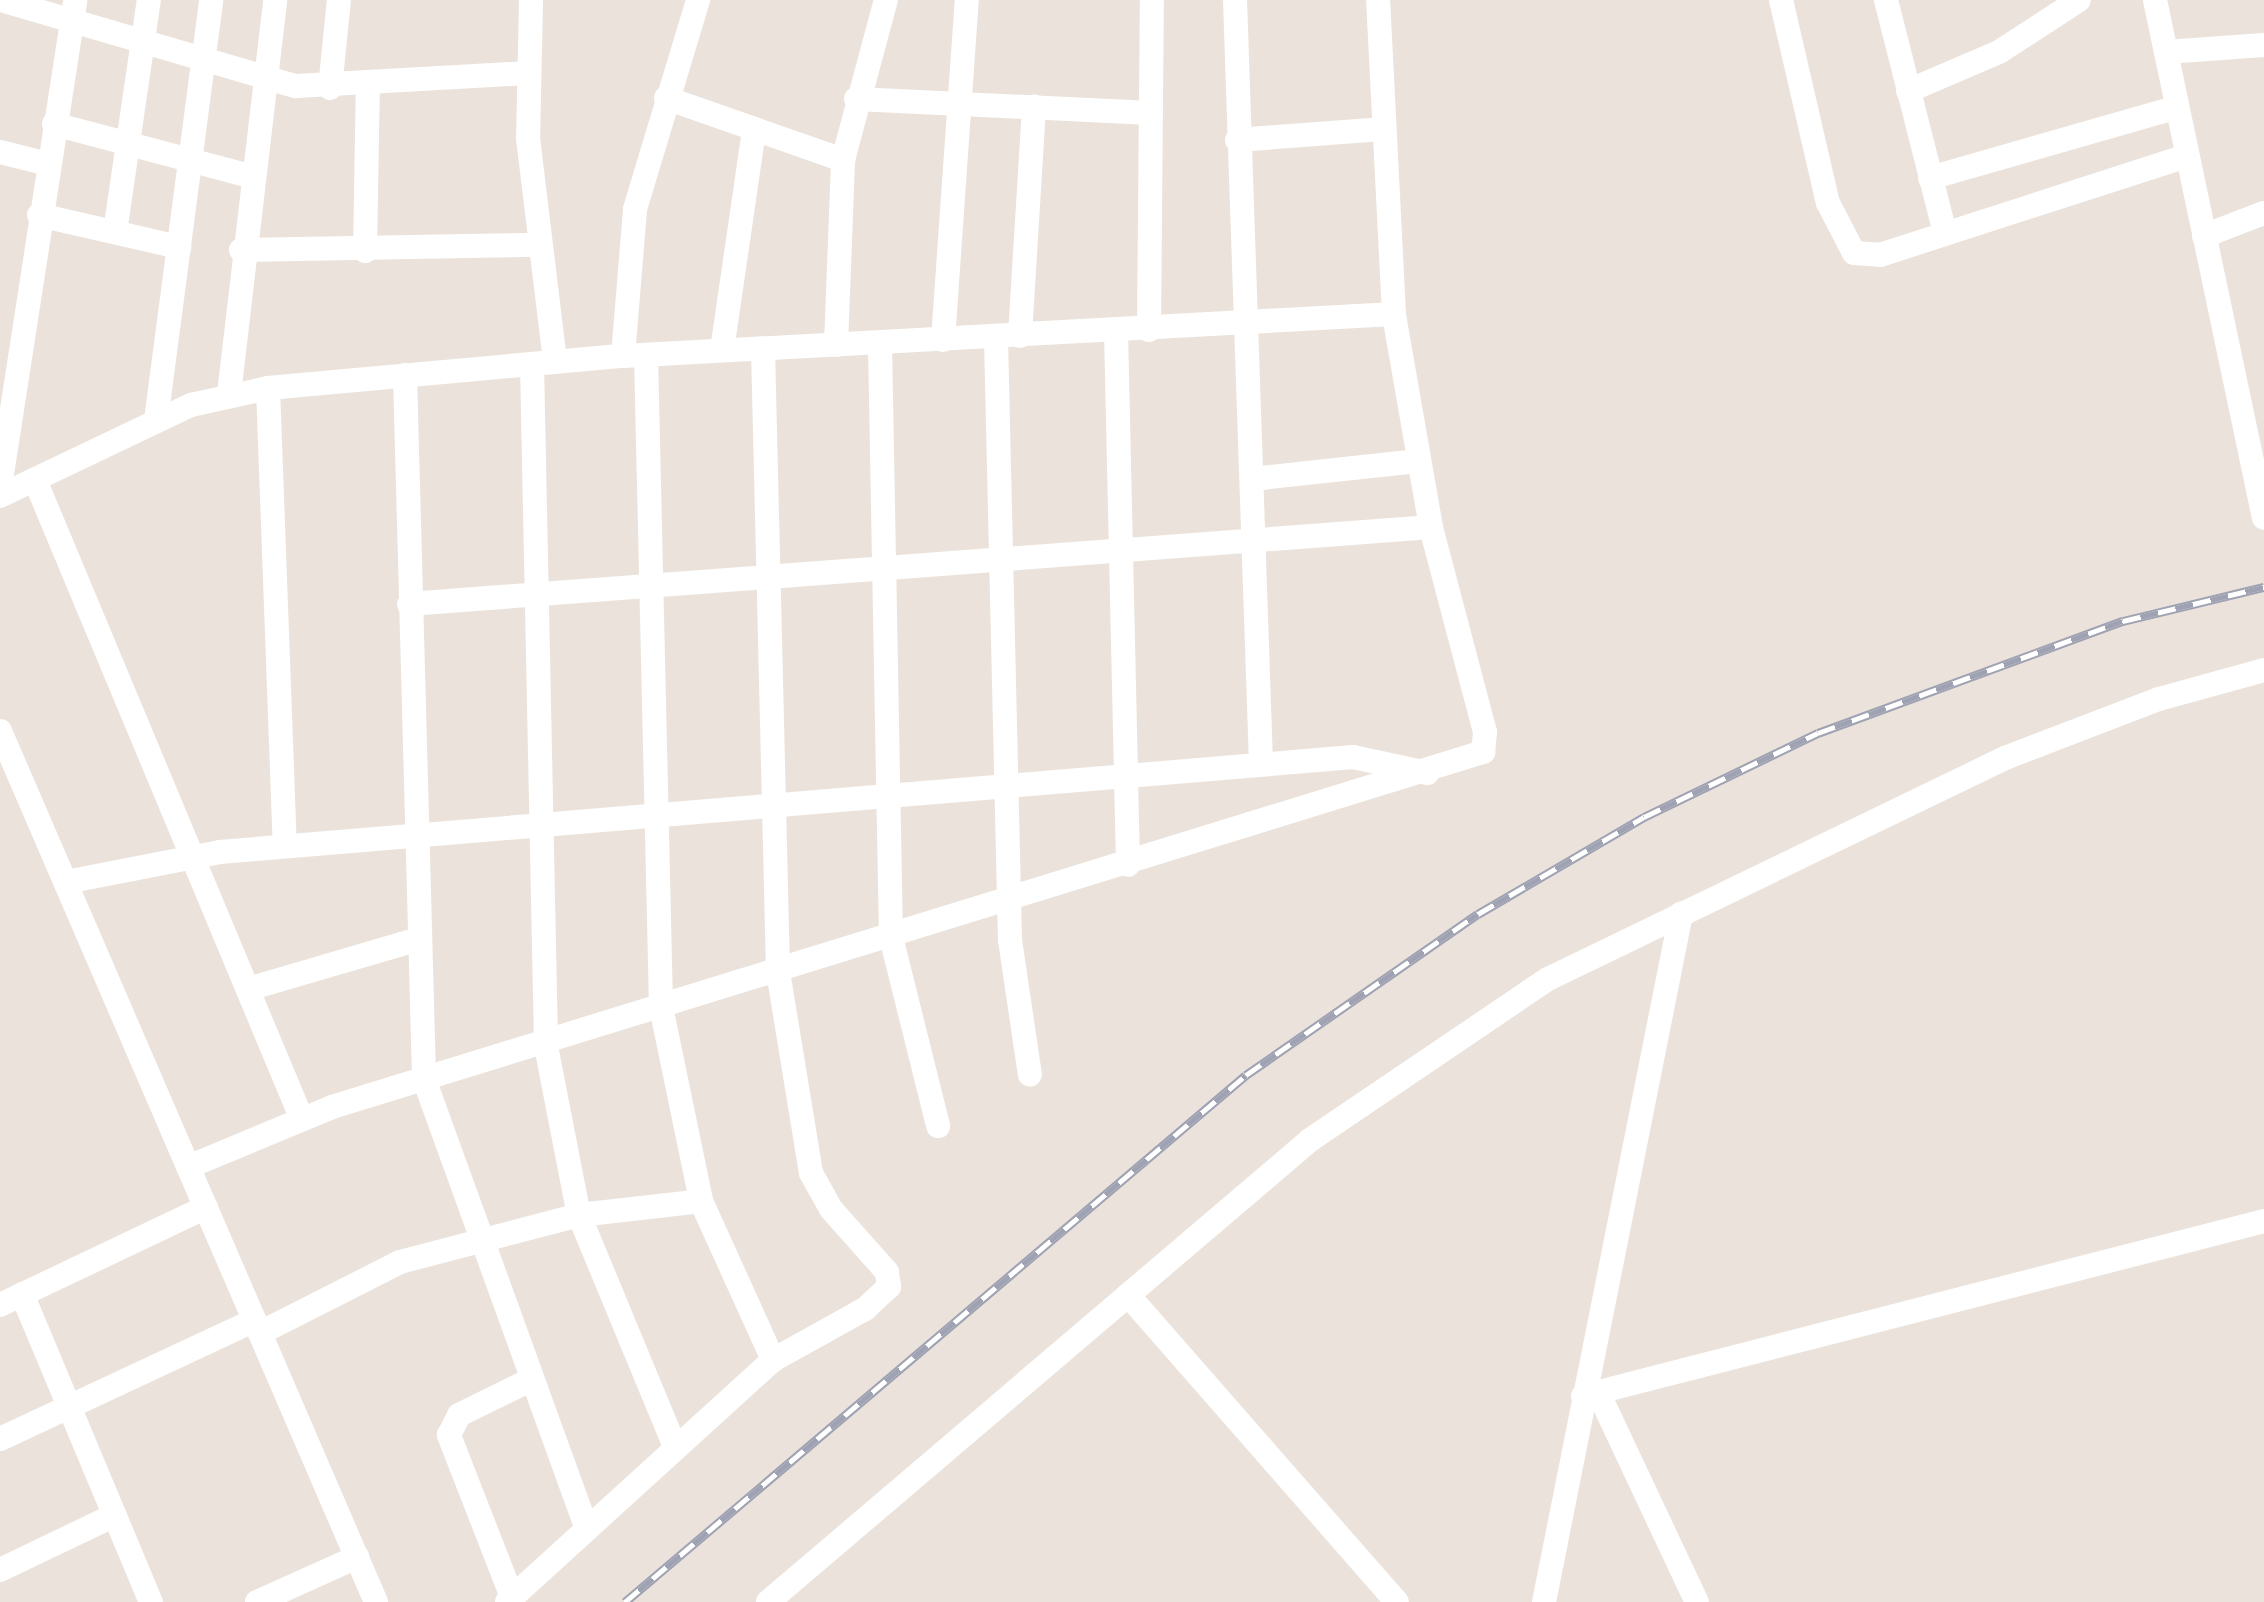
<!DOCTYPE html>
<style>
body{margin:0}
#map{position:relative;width:2264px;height:1602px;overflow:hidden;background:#ebe3db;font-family:Cabin,sans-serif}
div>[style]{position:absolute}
.street>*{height:24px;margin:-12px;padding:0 12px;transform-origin:12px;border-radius:12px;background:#fff}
.rail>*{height:9px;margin-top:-4.5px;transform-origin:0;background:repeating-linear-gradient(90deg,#fff 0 18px,#9ea2b3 0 36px);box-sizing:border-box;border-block:2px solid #9ea2b3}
span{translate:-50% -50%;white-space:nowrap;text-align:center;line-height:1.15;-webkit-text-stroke:8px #fff;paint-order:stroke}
</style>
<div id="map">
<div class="street">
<i style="left:1px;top:0;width:307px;rotate:16.3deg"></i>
<i style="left:296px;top:86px;width:229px;rotate:-3.2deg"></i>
<i style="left:531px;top:0;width:138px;rotate:91.2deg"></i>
<i style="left:528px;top:138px;width:225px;rotate:83.1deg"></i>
<i style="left:1235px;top:0;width:765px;rotate:88.05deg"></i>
<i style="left:1781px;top:0;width:208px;rotate:77deg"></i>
<i style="left:1828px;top:203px;width:56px;rotate:62.5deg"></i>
<i style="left:1854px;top:253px;width:26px;rotate:4deg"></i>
<i style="left:1880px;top:255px;width:323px;rotate:-17.9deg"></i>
<i style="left:1886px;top:0;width:241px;rotate:75.8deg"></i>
<i style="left:2155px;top:0;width:529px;rotate:78.12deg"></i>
<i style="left:2166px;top:52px;width:98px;rotate:-4.1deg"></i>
<i style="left:330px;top:88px;width:88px;rotate:-84.2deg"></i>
<i style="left:1908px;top:91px;width:99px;rotate:-23.2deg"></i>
<i style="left:1999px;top:52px;width:95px;rotate:-33deg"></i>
<i style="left:666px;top:98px;width:188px;rotate:19.3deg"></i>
<i style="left:856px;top:99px;width:295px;rotate:2.7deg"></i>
<i style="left:54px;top:124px;width:203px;rotate:14.9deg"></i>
<i style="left:1237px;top:140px;width:145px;rotate:-4.3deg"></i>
<i style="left:0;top:152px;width:49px;rotate:14deg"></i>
<i style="left:1930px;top:178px;width:257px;rotate:-16deg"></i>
<i style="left:39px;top:215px;width:144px;rotate:12.9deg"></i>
<i style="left:115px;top:232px;width:234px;rotate:-81.7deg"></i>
<i style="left:2204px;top:236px;width:64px;rotate:-21deg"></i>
<i style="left:241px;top:250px;width:299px;rotate:-1deg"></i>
<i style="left:365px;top:251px;width:165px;rotate:-89deg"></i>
<i style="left:1149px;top:330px;width:330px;rotate:-89.5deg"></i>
<i style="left:1116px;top:331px;width:534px;rotate:88.71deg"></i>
<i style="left:1020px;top:336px;width:230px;rotate:-86.5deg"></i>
<i style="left:996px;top:338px;width:602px;rotate:88.67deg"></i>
<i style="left:1010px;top:940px;width:136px;rotate:81.6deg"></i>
<i style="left:943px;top:340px;width:341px;rotate:-86deg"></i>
<i style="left:880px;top:344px;width:593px;rotate:88.94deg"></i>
<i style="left:891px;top:937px;width:195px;rotate:76deg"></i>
<i style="left:836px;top:345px;width:185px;rotate:-87.8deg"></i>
<i style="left:843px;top:160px;width:166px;rotate:-75deg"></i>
<i style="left:722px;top:350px;width:222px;rotate:-81.7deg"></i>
<i style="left:646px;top:355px;width:652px;rotate:88.68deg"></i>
<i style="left:661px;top:1007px;width:198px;rotate:78.3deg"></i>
<i style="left:701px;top:1201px;width:175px;rotate:65.6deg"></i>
<i style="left:623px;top:356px;width:147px;rotate:-85.3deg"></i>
<i style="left:635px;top:209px;width:218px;rotate:-73.2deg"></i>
<i style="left:532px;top:364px;width:682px;rotate:88.82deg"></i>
<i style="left:546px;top:1046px;width:172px;rotate:79deg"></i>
<i style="left:579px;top:1215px;width:251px;rotate:67.5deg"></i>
<i style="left:405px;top:375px;width:704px;rotate:88.45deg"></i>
<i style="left:424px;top:1079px;width:475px;rotate:70.1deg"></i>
<i style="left:268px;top:388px;width:458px;rotate:87.9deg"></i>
<i style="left:229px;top:394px;width:397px;rotate:-83.3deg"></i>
<i style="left:156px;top:420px;width:424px;rotate:-82.5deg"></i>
<i style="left:1252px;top:479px;width:167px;rotate:-6.2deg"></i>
<i style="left:35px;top:480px;width:690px;rotate:67.34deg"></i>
<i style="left:0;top:487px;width:493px;rotate:-81.2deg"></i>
<i style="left:0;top:496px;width:212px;rotate:-25.5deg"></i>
<i style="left:191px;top:405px;width:79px;rotate:-12.4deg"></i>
<i style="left:268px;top:388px;width:356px;rotate:-5.2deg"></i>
<i style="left:623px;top:356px;width:772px;rotate:-3.12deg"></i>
<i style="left:409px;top:604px;width:1025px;rotate:-4.31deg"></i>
<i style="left:0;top:731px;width:949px;rotate:66.65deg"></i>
<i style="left:66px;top:882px;width:157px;rotate:-11deg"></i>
<i style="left:220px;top:852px;width:1137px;rotate:-4.79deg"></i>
<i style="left:1353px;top:757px;width:76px;rotate:12.2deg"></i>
<i style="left:248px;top:989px;width:175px;rotate:-16.3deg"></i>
<i style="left:188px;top:1167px;width:156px;rotate:-22.6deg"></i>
<i style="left:332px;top:1107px;width:1205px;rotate:-17.14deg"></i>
<i style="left:1483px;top:752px;width:20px;rotate:-84deg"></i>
<i style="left:1485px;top:732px;width:212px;rotate:-104.8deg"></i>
<i style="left:1431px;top:527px;width:216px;rotate:-99.9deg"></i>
<i style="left:1394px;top:314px;width:314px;rotate:-92.9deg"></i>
<i style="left:22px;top:1294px;width:334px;rotate:67.3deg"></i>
<i style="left:1128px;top:1295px;width:408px;rotate:48.8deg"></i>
<i style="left:0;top:1305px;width:228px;rotate:-25.4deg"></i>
<i style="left:260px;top:1333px;width:157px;rotate:-26.9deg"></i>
<i style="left:400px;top:1262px;width:185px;rotate:-14.7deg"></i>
<i style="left:579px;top:1215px;width:123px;rotate:-6.5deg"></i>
<i style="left:1598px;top:1392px;width:232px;rotate:64.8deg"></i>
<i style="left:1583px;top:1396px;width:703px;rotate:-14.41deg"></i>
<i style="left:0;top:1439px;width:281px;rotate:-25deg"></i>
<i style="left:0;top:1570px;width:127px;rotate:-25.6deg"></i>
<i style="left:512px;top:1597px;width:174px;rotate:-111.3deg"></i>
<i style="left:449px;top:1435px;width:22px;rotate:-63deg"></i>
<i style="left:459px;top:1415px;width:79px;rotate:-26.2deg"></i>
<i style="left:257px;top:1602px;width:110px;rotate:-24.2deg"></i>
<i style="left:507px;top:1602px;width:360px;rotate:-42.3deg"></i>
<i style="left:773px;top:1360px;width:105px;rotate:-29deg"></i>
<i style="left:865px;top:1309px;width:33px;rotate:-43deg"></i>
<i style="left:889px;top:1287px;width:15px;rotate:-98deg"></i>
<i style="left:887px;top:1272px;width:84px;rotate:-131.6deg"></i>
<i style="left:831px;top:1209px;width:41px;rotate:-119.1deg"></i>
<i style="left:811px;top:1173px;width:205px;rotate:-99.3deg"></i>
<i style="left:778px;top:971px;width:623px;rotate:-91.38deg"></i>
<i style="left:768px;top:1602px;width:712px;rotate:-40.44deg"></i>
<i style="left:1310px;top:1140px;width:287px;rotate:-34.1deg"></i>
<i style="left:1548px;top:979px;width:508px;rotate:-25.81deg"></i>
<i style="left:2005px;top:758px;width:165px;rotate:-21deg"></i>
<i style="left:2159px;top:699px;width:109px;rotate:-15.4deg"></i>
<i style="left:1544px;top:1602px;width:702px;rotate:-78.74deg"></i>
</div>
<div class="rail">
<i style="left:625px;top:1602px;width:814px;rotate:-40.32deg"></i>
<i style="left:1246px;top:1075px;width:282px;rotate:-34.8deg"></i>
<i style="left:1478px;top:914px;width:192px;rotate:-30.3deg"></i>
<i style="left:1644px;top:817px;width:193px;rotate:-25.8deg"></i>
<i style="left:1818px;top:733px;width:325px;rotate:-20.2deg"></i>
<i style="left:2123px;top:621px;width:145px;rotate:-13.6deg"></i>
</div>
</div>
